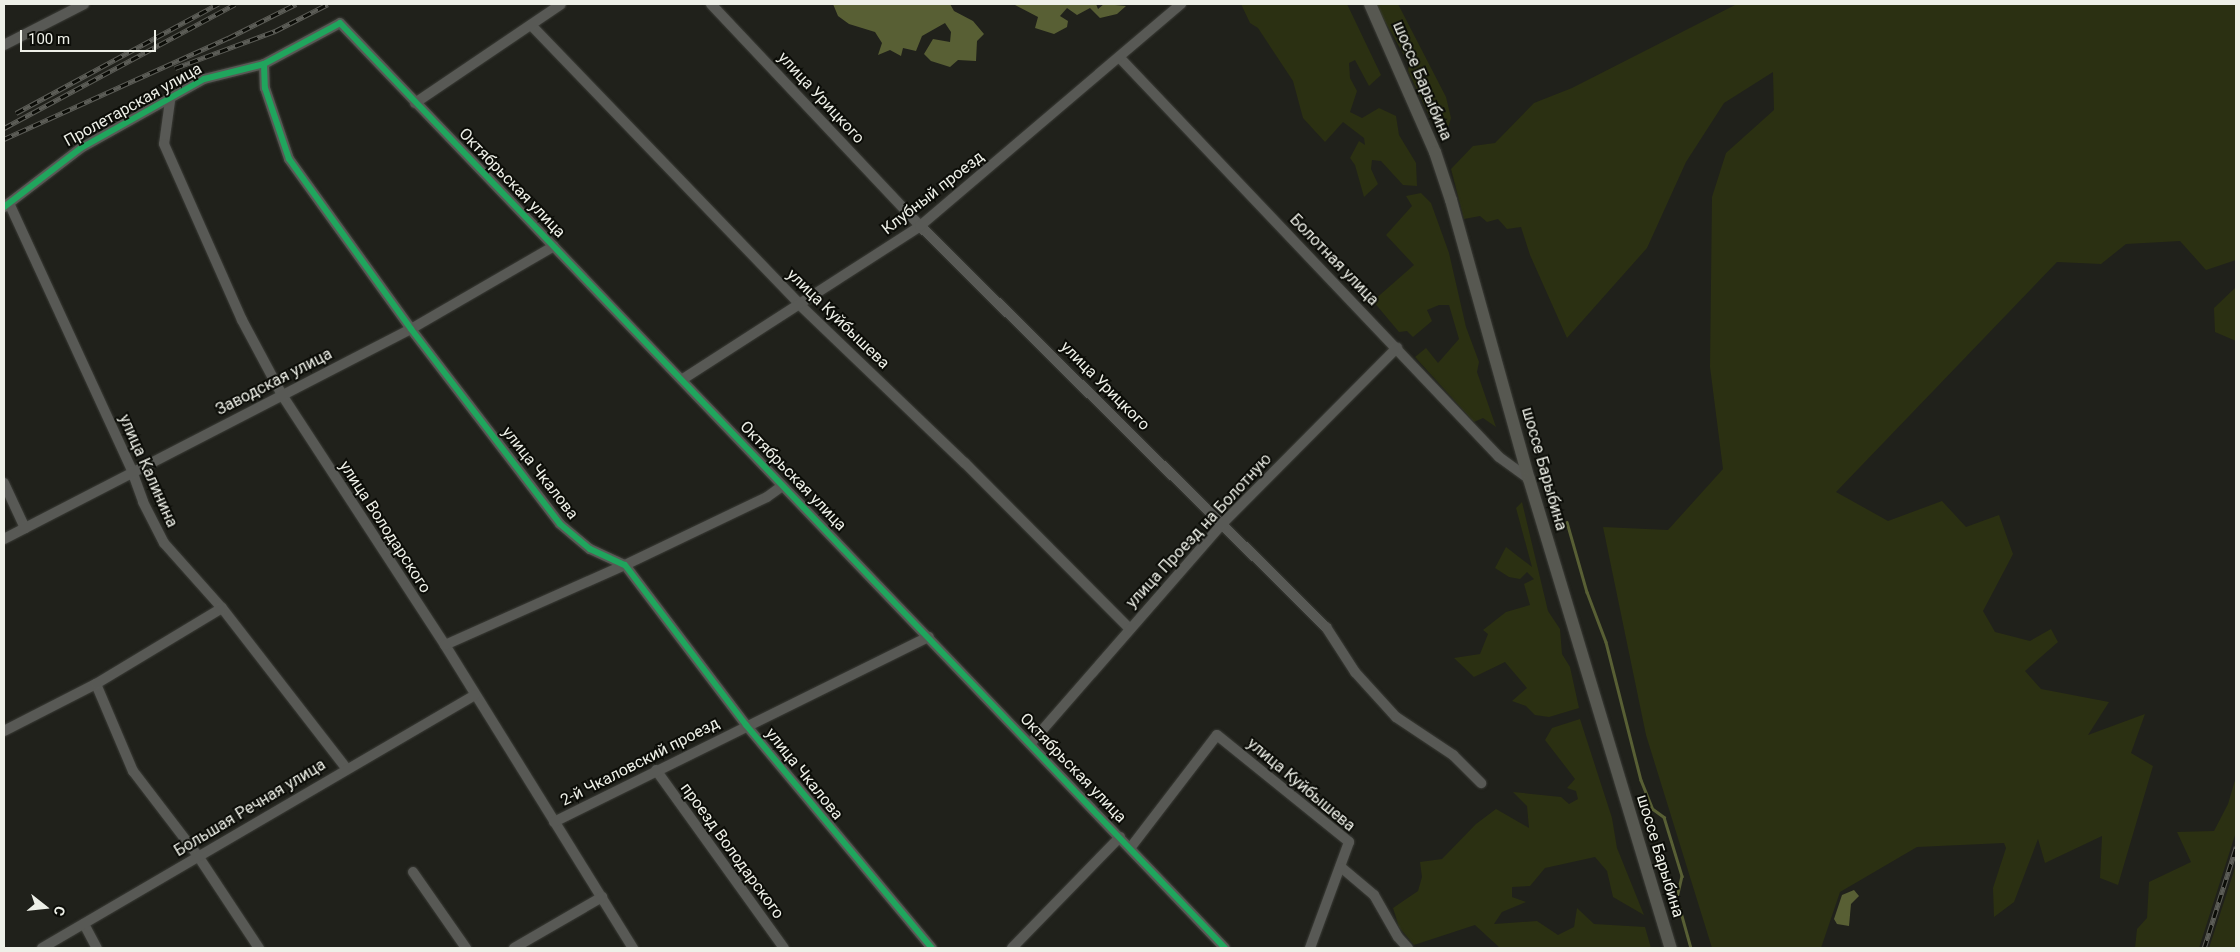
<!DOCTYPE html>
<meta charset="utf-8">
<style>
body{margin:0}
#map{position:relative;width:2240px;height:952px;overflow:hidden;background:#20211b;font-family:Roboto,sans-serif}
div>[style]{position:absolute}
.green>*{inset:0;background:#2b3012}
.water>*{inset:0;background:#585f34}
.stream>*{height:2.5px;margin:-1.25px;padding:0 1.25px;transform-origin:1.25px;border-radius:1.25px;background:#585f34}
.roads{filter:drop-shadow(0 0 1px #3b3c37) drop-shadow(0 0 1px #3b3c37)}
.minor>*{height:10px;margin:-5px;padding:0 5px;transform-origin:5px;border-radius:5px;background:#585955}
.major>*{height:12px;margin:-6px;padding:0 6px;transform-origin:6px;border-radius:6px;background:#575851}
.rail>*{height:4.5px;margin-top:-2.25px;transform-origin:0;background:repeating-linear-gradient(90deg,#0c0d08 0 8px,#5c5d57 0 16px);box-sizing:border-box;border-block:1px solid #5c5d57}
.cycleway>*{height:6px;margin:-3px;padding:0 3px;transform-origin:3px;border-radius:3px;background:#20a55d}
span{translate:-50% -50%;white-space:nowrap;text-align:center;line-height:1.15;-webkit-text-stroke:4px #0c0d08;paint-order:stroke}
.street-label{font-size:16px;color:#eef0e8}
.frame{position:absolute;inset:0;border:5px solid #eef0e8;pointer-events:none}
.north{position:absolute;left:20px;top:882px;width:50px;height:50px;-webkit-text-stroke:4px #0c0d08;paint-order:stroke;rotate:106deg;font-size:14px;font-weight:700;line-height:20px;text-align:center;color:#eef0e8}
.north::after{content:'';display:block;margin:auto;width:18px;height:22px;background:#eef0e8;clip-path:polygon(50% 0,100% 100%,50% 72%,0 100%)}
.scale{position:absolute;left:20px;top:30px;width:136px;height:22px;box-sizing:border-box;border:2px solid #eef0e8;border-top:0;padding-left:6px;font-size:15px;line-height:18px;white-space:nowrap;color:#eef0e8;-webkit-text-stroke:4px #0c0d08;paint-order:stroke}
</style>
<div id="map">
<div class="green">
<i style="clip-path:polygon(1241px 4px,1347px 4px,1381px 75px,1369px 86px,1355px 60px,1349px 63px,1350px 78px,1357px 91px,1350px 112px,1362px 118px,1379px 108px,1396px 116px,1399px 135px,1416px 163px,1417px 186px,1403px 185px,1381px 161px,1372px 160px,1371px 169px,1378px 184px,1364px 197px,1355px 165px,1350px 158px,1359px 141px,1365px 145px,1364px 138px,1343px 122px,1325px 142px,1303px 118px,1293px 81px,1258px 28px,1250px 23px)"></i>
<i style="clip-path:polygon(1375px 4px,1398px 4px,1446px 97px,1451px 118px,1447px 132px,1437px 132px,1408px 71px,1409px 64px)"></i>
<i style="clip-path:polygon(1737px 4px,2236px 4px,2236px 260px,2206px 270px,2180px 241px,2126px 244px,2101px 264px,2057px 262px,1836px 492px,1888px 521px,1942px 501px,1966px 527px,1999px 515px,2013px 554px,1983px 611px,1995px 632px,2030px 641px,2051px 629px,2058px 642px,2025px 671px,2041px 689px,2109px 702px,2088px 735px,2145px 714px,2131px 753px,2153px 766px,2118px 885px,2100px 878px,2102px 836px,2045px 863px,2038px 839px,2014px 902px,1994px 917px,1993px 888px,2006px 848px,2004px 843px,1917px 847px,1840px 892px,1821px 948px,1712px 948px,1646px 735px,1603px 527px,1668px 530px,1723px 469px,1710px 367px,1712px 197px,1726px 153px,1774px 110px,1773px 72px,1724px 103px,1686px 162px,1647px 248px,1567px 338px,1530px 255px,1521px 227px,1507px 229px,1498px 219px,1487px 222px,1480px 216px,1464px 219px,1451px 169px,1473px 146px,1495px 143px,1534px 103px,1572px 88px)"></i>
<i style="clip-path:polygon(1421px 193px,1431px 203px,1449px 253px,1466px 327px,1479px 362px,1477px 372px,1496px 427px,1483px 418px,1474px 422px,1415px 357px,1426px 348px,1438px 363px,1459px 339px,1449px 305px,1439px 305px,1427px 310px,1432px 321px,1413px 337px,1407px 331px,1399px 332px,1373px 301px,1414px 265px,1386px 235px,1412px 206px,1406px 196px)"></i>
<i style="clip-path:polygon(2236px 287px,2236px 341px,2215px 332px,2214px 308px)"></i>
<i style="clip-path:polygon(1522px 502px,1548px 611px,1560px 629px,1562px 654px,1570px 667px,1579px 708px,1549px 717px,1535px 715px,1526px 706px,1512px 701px,1527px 688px,1505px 662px,1474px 677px,1454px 658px,1480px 654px,1488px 634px,1483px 630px,1506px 612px,1530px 605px,1524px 584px,1534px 579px,1527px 572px,1520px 579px,1509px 577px,1495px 568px,1506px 547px,1532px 567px,1516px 508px)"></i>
<i style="clip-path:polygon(1580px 719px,1612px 818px,1617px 848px,1644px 915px,1613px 897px,1607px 871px,1595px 857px,1545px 868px,1530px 886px,1512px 887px,1512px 897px,1526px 902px,1502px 912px,1494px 924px,1537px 921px,1558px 935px,1574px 927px,1577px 908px,1594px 924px,1645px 927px,1651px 948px,1500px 948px,1475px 925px,1414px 945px,1399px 927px,1393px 908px,1418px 891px,1422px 877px,1420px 862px,1442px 859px,1476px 824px,1496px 809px,1529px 828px,1527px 806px,1513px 792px,1561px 797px,1569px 804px,1578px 799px,1576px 791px,1567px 788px,1575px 779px,1545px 740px,1552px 728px)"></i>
<i style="clip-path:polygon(2236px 777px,2236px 832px,2199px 948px,2135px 948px,2137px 929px,2147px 918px,2149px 882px,2191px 862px,2177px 832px,2214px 831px,2228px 804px)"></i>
<i style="clip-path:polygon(2236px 863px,2236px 948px,2209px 948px,2233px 874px)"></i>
</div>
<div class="water">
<i style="clip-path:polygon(833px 4px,950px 4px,954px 11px,973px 21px,984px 34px,977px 41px,976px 61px,958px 60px,950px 67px,931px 61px,924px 54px,933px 39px,950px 42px,951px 32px,945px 23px,922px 36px,916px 51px,903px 48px,901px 56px,890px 50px,878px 55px,882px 43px,875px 32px,849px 24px,838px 16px)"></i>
<i style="clip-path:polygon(1013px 4px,1096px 4px,1098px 9px,1104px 4px,1126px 6px,1117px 14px,1100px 18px,1090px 8px,1077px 15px,1067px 8px,1060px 16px,1068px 21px,1067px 27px,1054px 34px,1035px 28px,1038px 17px)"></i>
<i style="clip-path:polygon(1854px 890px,1859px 896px,1851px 904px,1849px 926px,1837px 924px,1834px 919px,1842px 895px)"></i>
</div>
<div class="stream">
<i style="left:1567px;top:522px;width:73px;rotate:74.1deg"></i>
<i style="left:1587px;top:592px;width:53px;rotate:69.2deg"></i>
<i style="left:1606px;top:642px;width:142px;rotate:75.8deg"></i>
<i style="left:1641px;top:780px;width:31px;rotate:68deg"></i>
<i style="left:1653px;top:809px;width:14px;rotate:36deg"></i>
<i style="left:1664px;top:817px;width:62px;rotate:73deg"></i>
<i style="left:1682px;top:876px;width:23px;rotate:103deg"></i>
<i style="left:1677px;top:898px;width:52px;rotate:74.4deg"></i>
</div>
<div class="roads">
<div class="minor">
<i style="left:711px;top:4px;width:305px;rotate:46.7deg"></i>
<i style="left:920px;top:226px;width:571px;rotate:44.65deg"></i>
<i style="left:1326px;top:627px;width:54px;rotate:57.2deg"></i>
<i style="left:1355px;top:672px;width:61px;rotate:47.7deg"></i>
<i style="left:1396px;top:717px;width:69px;rotate:33.7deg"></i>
<i style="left:1453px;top:755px;width:40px;rotate:45deg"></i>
<i style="left:531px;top:25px;width:388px;rotate:46.1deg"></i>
<i style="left:800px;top:305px;width:228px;rotate:43.8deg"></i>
<i style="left:965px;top:463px;width:234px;rotate:45.2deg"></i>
<i style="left:4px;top:45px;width:90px;rotate:-27.1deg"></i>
<i style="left:1120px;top:58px;width:550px;rotate:46.47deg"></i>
<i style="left:1499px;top:457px;width:37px;rotate:36deg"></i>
<i style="left:264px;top:64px;width:24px;rotate:88deg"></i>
<i style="left:265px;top:88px;width:75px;rotate:71.3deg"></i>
<i style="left:289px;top:159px;width:209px;rotate:54.3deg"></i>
<i style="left:411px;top:329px;width:245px;rotate:52.6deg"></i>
<i style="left:560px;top:524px;width:39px;rotate:40deg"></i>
<i style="left:590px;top:549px;width:38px;rotate:25deg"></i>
<i style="left:625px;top:565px;width:201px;rotate:52.9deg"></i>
<i style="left:746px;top:725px;width:290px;rotate:50.2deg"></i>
<i style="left:170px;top:101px;width:43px;rotate:97.9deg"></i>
<i style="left:164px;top:144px;width:193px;rotate:66.1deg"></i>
<i style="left:242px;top:320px;width:85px;rotate:61.9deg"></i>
<i style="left:282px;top:395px;width:298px;rotate:56.9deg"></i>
<i style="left:445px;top:645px;width:357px;rotate:58.2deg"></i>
<i style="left:415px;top:103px;width:176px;rotate:-34.1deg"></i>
<i style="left:9px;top:203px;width:295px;rotate:65.3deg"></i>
<i style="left:132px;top:471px;width:33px;rotate:70deg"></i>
<i style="left:143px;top:502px;width:46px;rotate:62.9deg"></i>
<i style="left:164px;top:543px;width:87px;rotate:48.3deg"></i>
<i style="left:222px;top:608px;width:202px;rotate:52.2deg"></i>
<i style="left:4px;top:207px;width:97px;rotate:-37.5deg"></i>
<i style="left:81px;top:148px;width:141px;rotate:-29.3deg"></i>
<i style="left:204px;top:79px;width:62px;rotate:-14deg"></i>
<i style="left:264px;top:64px;width:86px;rotate:-28.3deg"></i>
<i style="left:340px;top:23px;width:1280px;rotate:46.27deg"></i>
<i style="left:683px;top:379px;width:282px;rotate:-32.8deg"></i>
<i style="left:920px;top:226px;width:343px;rotate:-40.4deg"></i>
<i style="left:4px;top:483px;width:50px;rotate:65deg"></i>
<i style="left:4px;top:539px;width:458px;rotate:-27.3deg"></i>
<i style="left:411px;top:329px;width:165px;rotate:-30.1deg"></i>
<i style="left:445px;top:645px;width:197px;rotate:-24deg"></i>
<i style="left:625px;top:565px;width:157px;rotate:-25.6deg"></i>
<i style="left:767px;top:497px;width:19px;rotate:-36deg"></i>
<i style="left:96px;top:684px;width:95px;rotate:67deg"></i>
<i style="left:133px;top:771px;width:107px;rotate:52.6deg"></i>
<i style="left:198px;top:856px;width:110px;rotate:56.5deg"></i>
<i style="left:4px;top:731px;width:103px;rotate:-27.1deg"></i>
<i style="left:96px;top:684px;width:147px;rotate:-31.1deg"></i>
<i style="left:1031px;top:743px;width:289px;rotate:-48.9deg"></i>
<i style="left:1221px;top:525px;width:250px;rotate:-45.2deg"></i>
<i style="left:656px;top:770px;width:219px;rotate:54.3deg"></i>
<i style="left:554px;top:822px;width:418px;rotate:-26.3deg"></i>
<i style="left:1131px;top:847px;width:141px;rotate:-52.5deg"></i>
<i style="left:1217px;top:735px;width:170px;rotate:39deg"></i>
<i style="left:1349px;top:842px;width:113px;rotate:110.2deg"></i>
<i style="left:1342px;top:868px;width:42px;rotate:40.2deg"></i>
<i style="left:1374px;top:895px;width:48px;rotate:60.3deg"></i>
<i style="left:1398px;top:937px;width:15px;rotate:48deg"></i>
<i style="left:413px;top:872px;width:93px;rotate:55.1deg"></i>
<i style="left:84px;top:924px;width:27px;rotate:62deg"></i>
<i style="left:42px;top:948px;width:501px;rotate:-30.3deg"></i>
<i style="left:514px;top:948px;width:102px;rotate:-30.1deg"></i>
<i style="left:1012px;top:948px;width:155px;rotate:-45.8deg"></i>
</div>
<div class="major">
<i style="left:1370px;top:4px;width:162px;rotate:66.3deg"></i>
<i style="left:1435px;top:152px;width:51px;rotate:71.6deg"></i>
<i style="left:1451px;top:200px;width:290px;rotate:74.4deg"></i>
<i style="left:1529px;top:479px;width:490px;rotate:73.2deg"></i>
</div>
</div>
<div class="rail">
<i style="left:175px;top:68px;width:107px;rotate:-20.3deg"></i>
<i style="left:275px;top:31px;width:59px;rotate:-27deg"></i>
<i style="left:16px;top:113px;width:230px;rotate:-28.4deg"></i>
<i style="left:4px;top:128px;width:262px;rotate:-28.2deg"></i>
<i style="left:4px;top:139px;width:246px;rotate:-24.3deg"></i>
<i style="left:228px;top:38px;width:76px;rotate:-26.6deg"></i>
<i style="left:2204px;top:948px;width:106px;rotate:-72.4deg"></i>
</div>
<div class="cycleway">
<i style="left:264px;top:64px;width:24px;rotate:88deg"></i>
<i style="left:265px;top:88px;width:75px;rotate:71.3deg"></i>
<i style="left:289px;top:159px;width:209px;rotate:54.3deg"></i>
<i style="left:411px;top:329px;width:245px;rotate:52.6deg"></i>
<i style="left:560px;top:524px;width:39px;rotate:40deg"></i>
<i style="left:590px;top:549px;width:38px;rotate:25deg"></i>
<i style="left:625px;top:565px;width:201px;rotate:52.9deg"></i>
<i style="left:746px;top:725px;width:290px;rotate:50.2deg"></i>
<i style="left:4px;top:207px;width:97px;rotate:-37.5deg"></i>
<i style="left:81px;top:148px;width:141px;rotate:-29.3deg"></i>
<i style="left:204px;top:79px;width:62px;rotate:-14deg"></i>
<i style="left:264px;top:64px;width:86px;rotate:-28.3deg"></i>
<i style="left:340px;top:23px;width:1280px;rotate:46.27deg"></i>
</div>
<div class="street-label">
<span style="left:1422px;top:81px;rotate:67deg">шоссе Барыбина</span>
<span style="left:821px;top:98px;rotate:47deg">улица Урицкого</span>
<span style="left:133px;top:105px;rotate:-29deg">Пролетарская улица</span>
<span style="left:512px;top:183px;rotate:46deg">Октябрьская улица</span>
<span style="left:933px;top:193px;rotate:-38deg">Клубный проезд</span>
<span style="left:1334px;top:260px;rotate:46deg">Болотная улица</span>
<span style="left:838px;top:319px;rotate:44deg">улица Куйбышева</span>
<span style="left:274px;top:382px;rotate:-27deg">Заводская улица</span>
<span style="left:1105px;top:386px;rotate:45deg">улица Урицкого</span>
<span style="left:1544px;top:469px;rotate:74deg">шоссе Барыбина</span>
<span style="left:148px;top:471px;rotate:66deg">улица Калинина</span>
<span style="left:540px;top:473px;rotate:52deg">улица Чкалова</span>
<span style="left:793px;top:476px;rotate:46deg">Октябрьская улица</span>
<span style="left:385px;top:527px;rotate:57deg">улица Володарского</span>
<span style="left:1199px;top:531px;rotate:-47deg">улица Проезд на Болотную</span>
<span style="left:640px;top:762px;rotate:-27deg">2-й Чкаловский проезд</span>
<span style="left:1073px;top:768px;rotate:46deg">Октябрьская улица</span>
<span style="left:804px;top:774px;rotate:51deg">улица Чкалова</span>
<span style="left:1301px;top:785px;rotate:40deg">улица Куйбышева</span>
<span style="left:250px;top:808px;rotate:-31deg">Большая Речная улица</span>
<span style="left:732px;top:851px;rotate:54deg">проезд Володарского</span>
<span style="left:1660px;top:856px;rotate:73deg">шоссе Барыбина</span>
</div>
<div class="frame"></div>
<div class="north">С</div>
<div class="scale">100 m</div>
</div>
